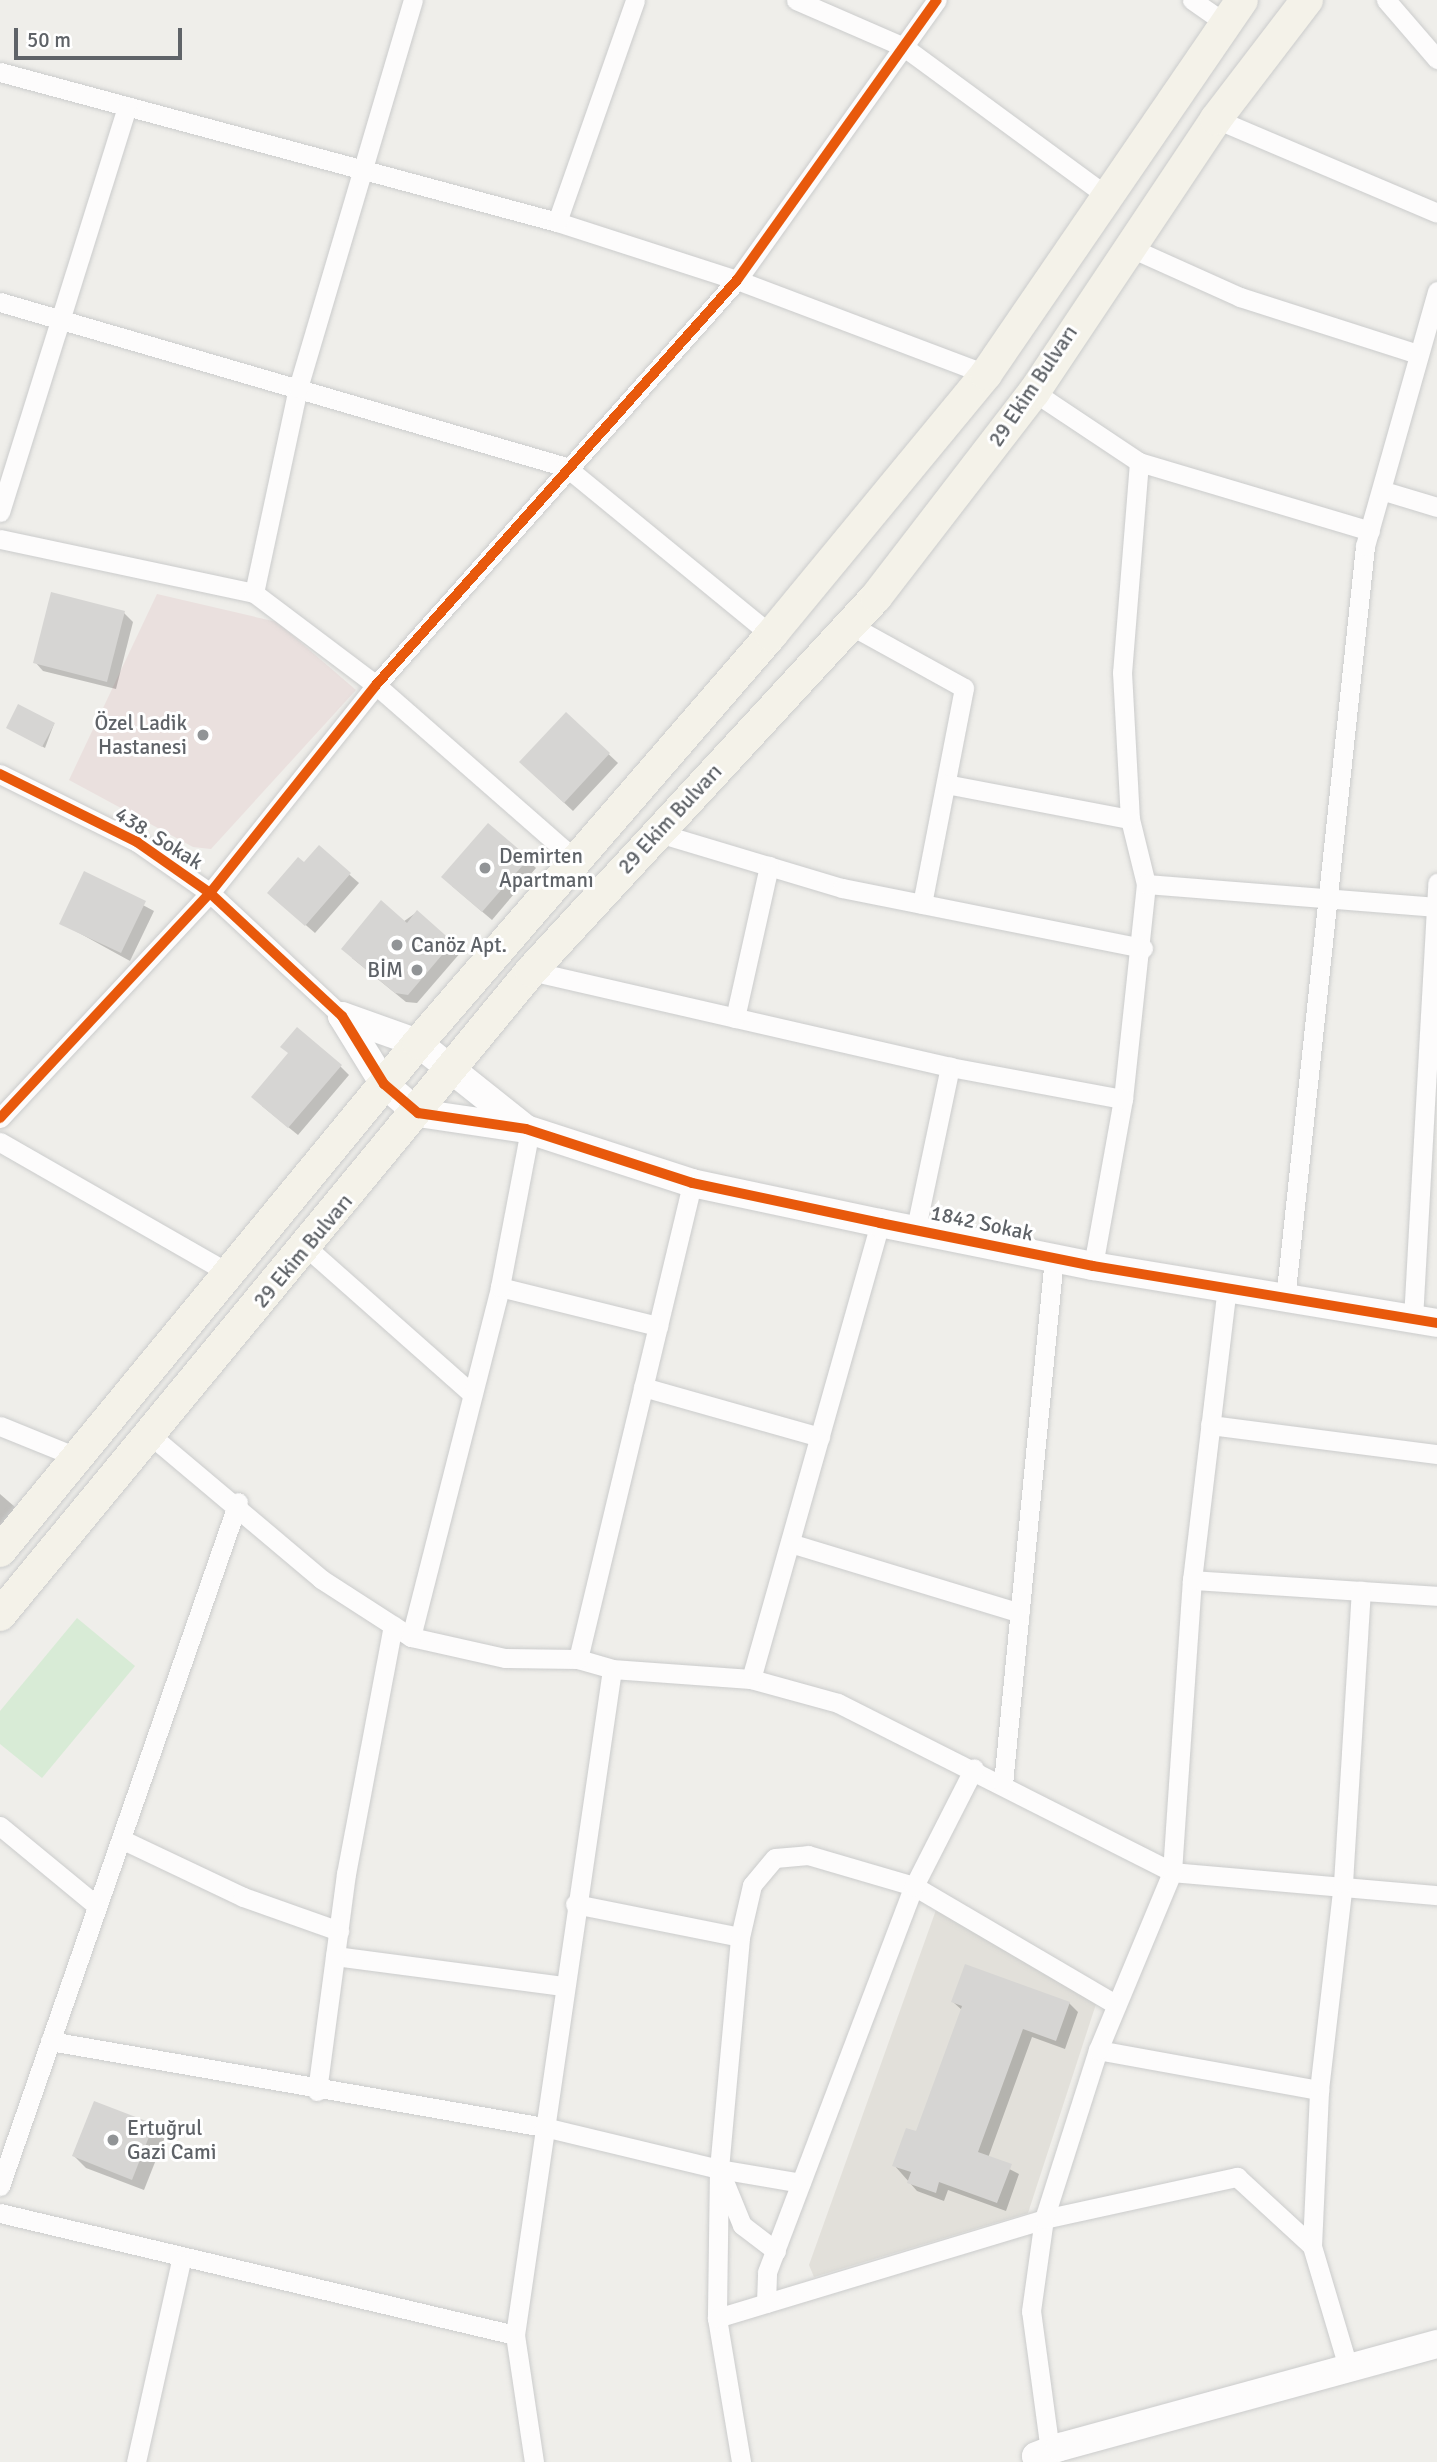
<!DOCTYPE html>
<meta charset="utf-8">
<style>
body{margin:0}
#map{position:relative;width:1437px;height:2462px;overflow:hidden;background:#efeeea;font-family:Signika,sans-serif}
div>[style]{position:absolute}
.education>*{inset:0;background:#e2e0da}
.medical>*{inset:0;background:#eae0de}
.green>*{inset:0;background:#d8ebd6}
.shadow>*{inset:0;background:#0003}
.building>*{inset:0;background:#d6d5d3}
.roads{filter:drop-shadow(0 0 2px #cbcccc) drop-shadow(0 0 2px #cbcccc)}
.street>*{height:19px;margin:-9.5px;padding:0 9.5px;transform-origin:9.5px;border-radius:9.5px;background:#fdfcfc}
.secondary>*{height:28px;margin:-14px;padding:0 14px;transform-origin:14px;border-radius:14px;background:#fdfcfc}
.primary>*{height:32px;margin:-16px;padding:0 16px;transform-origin:16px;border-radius:16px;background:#f4f2e9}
.cycleway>*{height:10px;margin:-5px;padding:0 5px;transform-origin:5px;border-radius:5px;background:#e8590c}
.dots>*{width:19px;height:19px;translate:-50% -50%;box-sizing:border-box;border:4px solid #fff;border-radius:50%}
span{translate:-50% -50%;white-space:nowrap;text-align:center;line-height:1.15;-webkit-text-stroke:6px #fff;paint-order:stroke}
.street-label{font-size:21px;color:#5f6368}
.poi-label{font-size:21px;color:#5f6368}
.right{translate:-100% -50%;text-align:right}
.left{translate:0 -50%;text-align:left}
.scale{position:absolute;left:14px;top:28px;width:168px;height:32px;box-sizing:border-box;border:4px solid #5f6368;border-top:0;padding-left:9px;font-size:21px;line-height:24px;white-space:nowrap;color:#5f6368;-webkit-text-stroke:5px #fff;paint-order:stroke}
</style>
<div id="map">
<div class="education">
<i style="clip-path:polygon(943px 1907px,1096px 2004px,1028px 2213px,814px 2277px,809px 2265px,936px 1910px)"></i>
</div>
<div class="medical">
<i style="clip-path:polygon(157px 594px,277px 622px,356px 690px,211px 849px,193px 847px,69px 780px)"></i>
</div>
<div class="green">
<i style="clip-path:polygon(77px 1618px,135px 1666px,42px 1778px,0 1744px,0 1711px)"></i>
</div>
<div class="shadow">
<i style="clip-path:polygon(124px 613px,133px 622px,116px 689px,43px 671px,35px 662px)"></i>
<i style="clip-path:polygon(566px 714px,618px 763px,573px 811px,530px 771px)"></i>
<i style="clip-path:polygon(54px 724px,45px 748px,8px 728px)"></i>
<i style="clip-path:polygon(488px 826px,536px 868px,492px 920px,452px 886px)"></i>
<i style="clip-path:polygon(319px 848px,359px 883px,315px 933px,278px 901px)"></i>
<i style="clip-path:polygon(85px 874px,154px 911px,130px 961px,61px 923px)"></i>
<i style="clip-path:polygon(417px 912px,461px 952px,417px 1003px,406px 1002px,352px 958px)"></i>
<i style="clip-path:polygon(340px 1066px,349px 1075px,298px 1135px,262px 1106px)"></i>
<i style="clip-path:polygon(0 1494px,23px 1514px,0 1547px)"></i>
<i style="clip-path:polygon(953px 2002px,1069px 2003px,1078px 2012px,1065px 2049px,1032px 2037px,988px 2158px,1019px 2174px,1006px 2211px,948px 2190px,944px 2201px,917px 2191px,894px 2165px,917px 2134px,962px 2010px)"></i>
<i style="clip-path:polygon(153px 2126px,165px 2137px,144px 2190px,86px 2168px,74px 2156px)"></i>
</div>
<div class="building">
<i style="clip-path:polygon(51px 592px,125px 611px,107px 682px,33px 663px)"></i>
<i style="clip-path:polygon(18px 704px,55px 723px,42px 747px,6px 728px)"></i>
<i style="clip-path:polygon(566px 712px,610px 753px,564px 803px,519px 762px)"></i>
<i style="clip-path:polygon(488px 823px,529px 858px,482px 912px,441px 877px)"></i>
<i style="clip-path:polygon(319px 845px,351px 873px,305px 926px,267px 893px,298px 857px,304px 862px)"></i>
<i style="clip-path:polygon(84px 871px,146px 901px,121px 953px,59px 924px)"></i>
<i style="clip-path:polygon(381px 900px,407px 923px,417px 910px,453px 942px,408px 995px,395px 993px,341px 949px)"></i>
<i style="clip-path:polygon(297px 1027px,342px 1065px,288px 1128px,251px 1097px,288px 1053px,280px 1047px)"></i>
<i style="clip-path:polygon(965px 1964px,1070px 2002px,1056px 2041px,1023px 2029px,978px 2152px,1012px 2164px,997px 2203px,939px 2182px,936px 2193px,907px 2183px,911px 2172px,892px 2166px,906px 2128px,916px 2131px,962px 2006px,951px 2002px)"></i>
<i style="clip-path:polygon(94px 2101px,154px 2124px,132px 2180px,72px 2156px)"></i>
</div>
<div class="roads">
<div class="street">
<i style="left:796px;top:0;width:118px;rotate:23.5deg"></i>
<i style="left:904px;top:47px;width:253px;rotate:36.3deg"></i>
<i style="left:1192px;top:0;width:40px;rotate:34.9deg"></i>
<i style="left:1386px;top:0;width:78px;rotate:49.2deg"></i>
<i style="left:0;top:72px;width:577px;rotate:15.07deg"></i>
<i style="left:557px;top:222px;width:189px;rotate:17.9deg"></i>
<i style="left:737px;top:280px;width:266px;rotate:20.7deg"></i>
<i style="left:1216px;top:119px;width:240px;rotate:23deg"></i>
<i style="left:557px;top:222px;width:235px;rotate:-70.6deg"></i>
<i style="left:1131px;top:248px;width:120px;rotate:24.2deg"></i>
<i style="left:1240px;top:297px;width:187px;rotate:17.8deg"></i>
<i style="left:0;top:302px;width:590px;rotate:16.25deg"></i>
<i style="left:566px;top:467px;width:265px;rotate:39.3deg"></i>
<i style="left:1034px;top:392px;width:126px;rotate:33.7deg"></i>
<i style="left:1139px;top:462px;width:211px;rotate:94.6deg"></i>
<i style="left:1122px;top:672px;width:147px;rotate:86.9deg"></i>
<i style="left:1130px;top:819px;width:67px;rotate:76.2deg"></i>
<i style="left:1146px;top:884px;width:216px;rotate:96.1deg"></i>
<i style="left:1123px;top:1099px;width:170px;rotate:100.2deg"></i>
<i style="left:1139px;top:462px;width:241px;rotate:16.6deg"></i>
<i style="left:1384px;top:491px;width:55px;rotate:16.8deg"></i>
<i style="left:0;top:512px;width:425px;rotate:-72.6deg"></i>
<i style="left:0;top:539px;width:260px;rotate:12deg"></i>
<i style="left:254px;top:593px;width:153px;rotate:37deg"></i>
<i style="left:376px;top:685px;width:267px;rotate:41.2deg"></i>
<i style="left:254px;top:593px;width:210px;rotate:-77.9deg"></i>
<i style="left:298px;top:388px;width:405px;rotate:-73.5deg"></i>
<i style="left:850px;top:625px;width:130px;rotate:28.9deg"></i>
<i style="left:964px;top:688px;width:220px;rotate:101deg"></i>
<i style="left:0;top:774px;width:153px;rotate:26.4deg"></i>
<i style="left:137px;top:842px;width:89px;rotate:34.9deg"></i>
<i style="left:210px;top:893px;width:180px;rotate:43deg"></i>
<i style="left:946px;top:784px;width:187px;rotate:10.8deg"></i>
<i style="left:655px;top:832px;width:195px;rotate:16.7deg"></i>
<i style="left:842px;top:888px;width:307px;rotate:11.3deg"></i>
<i style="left:1146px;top:884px;width:292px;rotate:4.5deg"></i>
<i style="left:531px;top:971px;width:430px;rotate:12.9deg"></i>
<i style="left:950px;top:1067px;width:176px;rotate:10.5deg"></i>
<i style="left:735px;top:1018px;width:156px;rotate:-77.4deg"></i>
<i style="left:0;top:1118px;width:308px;rotate:-47deg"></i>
<i style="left:210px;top:893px;width:266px;rotate:-51.4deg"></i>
<i style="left:376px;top:685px;width:543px;rotate:-48.29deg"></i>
<i style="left:737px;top:280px;width:344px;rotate:-54.5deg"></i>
<i style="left:0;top:1142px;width:267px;rotate:29.8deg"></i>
<i style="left:916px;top:1228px;width:165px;rotate:-78.1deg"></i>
<i style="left:306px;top:1247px;width:222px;rotate:41.5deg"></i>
<i style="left:500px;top:1287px;width:163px;rotate:13.9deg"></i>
<i style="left:1285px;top:1300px;width:758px;rotate:-83.94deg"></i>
<i style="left:1365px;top:546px;width:265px;rotate:-74.2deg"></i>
<i style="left:1413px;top:1319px;width:437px;rotate:-86.8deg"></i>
<i style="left:643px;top:1387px;width:184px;rotate:15.8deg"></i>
<i style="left:1210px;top:1425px;width:229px;rotate:7.3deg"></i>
<i style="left:0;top:1426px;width:85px;rotate:22.1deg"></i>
<i style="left:149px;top:1434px;width:225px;rotate:40.1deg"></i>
<i style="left:321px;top:1579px;width:107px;rotate:32.8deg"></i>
<i style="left:411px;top:1637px;width:96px;rotate:12.6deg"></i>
<i style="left:505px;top:1658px;width:73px;rotate:0.8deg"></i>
<i style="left:578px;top:1659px;width:35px;rotate:16deg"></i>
<i style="left:612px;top:1669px;width:139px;rotate:4.1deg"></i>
<i style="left:751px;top:1679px;width:90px;rotate:15.4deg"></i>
<i style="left:838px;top:1703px;width:374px;rotate:26.8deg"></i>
<i style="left:1172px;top:1872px;width:266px;rotate:5deg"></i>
<i style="left:790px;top:1543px;width:240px;rotate:16.9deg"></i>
<i style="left:1192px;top:1580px;width:246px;rotate:3.7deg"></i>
<i style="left:411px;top:1637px;width:361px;rotate:-75.7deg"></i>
<i style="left:500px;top:1287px;width:160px;rotate:-79.2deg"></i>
<i style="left:578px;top:1659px;width:489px;rotate:-76.5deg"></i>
<i style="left:751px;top:1679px;width:474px;rotate:-74.2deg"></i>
<i style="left:1003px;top:1784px;width:529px;rotate:-84.47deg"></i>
<i style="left:0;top:1826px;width:126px;rotate:39.5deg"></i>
<i style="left:121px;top:1839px;width:135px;rotate:25.4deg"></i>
<i style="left:243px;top:1897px;width:102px;rotate:19.5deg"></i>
<i style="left:575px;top:1904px;width:168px;rotate:11.3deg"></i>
<i style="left:335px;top:1956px;width:230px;rotate:7.5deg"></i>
<i style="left:50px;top:2041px;width:501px;rotate:9.88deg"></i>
<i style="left:544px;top:2127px;width:180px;rotate:13.5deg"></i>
<i style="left:719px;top:2169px;width:149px;rotate:90.8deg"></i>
<i style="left:717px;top:2318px;width:146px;rotate:80.5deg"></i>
<i style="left:1098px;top:2050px;width:225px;rotate:10.3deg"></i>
<i style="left:317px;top:2091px;width:219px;rotate:-82.4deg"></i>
<i style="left:346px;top:1874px;width:253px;rotate:-79.3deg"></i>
<i style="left:719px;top:2169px;width:83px;rotate:9.7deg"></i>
<i style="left:0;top:2186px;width:724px;rotate:-70.81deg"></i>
<i style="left:0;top:2213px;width:529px;rotate:13.33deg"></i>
<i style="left:776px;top:2251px;width:43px;rotate:-142.6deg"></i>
<i style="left:742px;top:2225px;width:61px;rotate:-112.3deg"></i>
<i style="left:719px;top:2169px;width:233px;rotate:-84.8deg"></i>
<i style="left:740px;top:1937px;width:53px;rotate:-77deg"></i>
<i style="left:752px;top:1885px;width:35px;rotate:-50deg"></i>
<i style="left:775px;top:1858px;width:33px;rotate:-5deg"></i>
<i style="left:808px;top:1855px;width:110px;rotate:16.3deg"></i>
<i style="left:914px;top:1886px;width:233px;rotate:30.4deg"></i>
<i style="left:766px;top:2303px;width:31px;rotate:-88deg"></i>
<i style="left:767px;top:2272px;width:413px;rotate:-69.2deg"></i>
<i style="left:914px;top:1886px;width:132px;rotate:-63deg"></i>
<i style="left:717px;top:2318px;width:342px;rotate:-16.8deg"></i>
<i style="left:1044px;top:2219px;width:198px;rotate:-12.3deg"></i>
<i style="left:1237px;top:2177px;width:102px;rotate:42.6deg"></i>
<i style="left:1348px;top:2367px;width:126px;rotate:-106.6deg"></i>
<i style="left:1312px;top:2246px;width:156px;rotate:-87.4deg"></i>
<i style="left:1319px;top:2090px;width:208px;rotate:-83.4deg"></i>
<i style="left:1343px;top:1883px;width:293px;rotate:-86.5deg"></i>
<i style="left:1050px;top:2451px;width:141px;rotate:-97.7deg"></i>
<i style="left:1031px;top:2311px;width:93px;rotate:-82deg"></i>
<i style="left:1044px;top:2219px;width:177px;rotate:-72.3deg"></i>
<i style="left:1098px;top:2050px;width:193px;rotate:-67.4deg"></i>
<i style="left:1172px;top:1872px;width:293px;rotate:-86.1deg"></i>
<i style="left:1192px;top:1580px;width:294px;rotate:-83.2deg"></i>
<i style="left:136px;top:2462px;width:207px;rotate:-77.4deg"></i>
<i style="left:534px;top:2462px;width:128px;rotate:-98.5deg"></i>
<i style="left:515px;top:2335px;width:673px;rotate:-81.71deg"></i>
</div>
<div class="secondary">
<i style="left:342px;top:1016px;width:80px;rotate:58.3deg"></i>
<i style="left:384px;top:1084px;width:45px;rotate:40.5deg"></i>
<i style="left:418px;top:1113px;width:109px;rotate:8.4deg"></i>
<i style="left:526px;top:1129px;width:175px;rotate:18deg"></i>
<i style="left:692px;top:1183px;width:192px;rotate:12deg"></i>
<i style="left:880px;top:1223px;width:217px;rotate:11.4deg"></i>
<i style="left:1093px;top:1266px;width:349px;rotate:9.4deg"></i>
<i style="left:342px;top:1016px;width:81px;rotate:19.6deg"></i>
<i style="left:418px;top:1043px;width:138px;rotate:38.5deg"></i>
<i style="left:1038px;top:2462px;width:6px;rotate:-108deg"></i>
<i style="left:1036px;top:2456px;width:26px;rotate:-21deg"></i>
<i style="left:1060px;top:2447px;width:391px;rotate:-15.3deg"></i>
</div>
<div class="primary">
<i style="left:0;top:1551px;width:658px;rotate:-50.55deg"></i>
<i style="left:418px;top:1043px;width:540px;rotate:-49.13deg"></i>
<i style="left:771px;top:635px;width:338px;rotate:-50.5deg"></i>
<i style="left:986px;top:374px;width:453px;rotate:-55.6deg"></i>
<i style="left:0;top:1615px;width:835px;rotate:-50.49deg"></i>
<i style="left:531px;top:971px;width:509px;rotate:-47.31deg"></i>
<i style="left:876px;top:597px;width:259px;rotate:-52.4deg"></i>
<i style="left:1034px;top:392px;width:328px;rotate:-56.3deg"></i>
<i style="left:1216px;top:119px;width:150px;rotate:-52.6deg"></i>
</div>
</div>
<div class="cycleway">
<i style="left:0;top:774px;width:153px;rotate:26.4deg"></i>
<i style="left:137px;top:842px;width:89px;rotate:34.9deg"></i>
<i style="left:210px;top:893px;width:180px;rotate:43deg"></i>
<i style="left:342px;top:1016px;width:80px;rotate:58.3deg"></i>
<i style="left:384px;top:1084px;width:45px;rotate:40.5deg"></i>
<i style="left:418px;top:1113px;width:109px;rotate:8.4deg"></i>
<i style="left:526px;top:1129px;width:175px;rotate:18deg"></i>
<i style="left:692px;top:1183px;width:192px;rotate:12deg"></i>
<i style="left:880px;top:1223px;width:217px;rotate:11.4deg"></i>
<i style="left:1093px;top:1266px;width:349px;rotate:9.4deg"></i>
<i style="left:0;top:1118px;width:308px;rotate:-47deg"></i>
<i style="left:210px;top:893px;width:266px;rotate:-51.4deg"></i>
<i style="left:376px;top:685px;width:543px;rotate:-48.29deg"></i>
<i style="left:737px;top:280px;width:344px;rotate:-54.5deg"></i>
</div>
<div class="dots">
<i style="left:203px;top:735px;background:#919496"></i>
<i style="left:485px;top:868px;background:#919496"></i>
<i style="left:397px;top:945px;background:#919496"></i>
<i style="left:417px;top:970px;background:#919496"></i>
<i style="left:113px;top:2140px;background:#919496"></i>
</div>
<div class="street-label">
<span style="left:1033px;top:386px;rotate:-56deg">29 Ekim Bulvarı</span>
<span style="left:670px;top:819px;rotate:-47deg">29 Ekim Bulvarı</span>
<span style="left:159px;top:838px;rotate:32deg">438. Sokak</span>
<span style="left:982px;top:1223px;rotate:12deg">1842 Sokak</span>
<span style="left:303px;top:1251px;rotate:-50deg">29 Ekim Bulvarı</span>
</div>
<div class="poi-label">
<span class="right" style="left:187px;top:735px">Özel Ladik<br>Hastanesi</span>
<span class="left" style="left:499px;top:868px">Demirten<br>Apartmanı</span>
<span class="left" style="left:411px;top:945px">Canöz Apt.</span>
<span class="right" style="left:403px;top:970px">BİM</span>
<span class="left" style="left:127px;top:2140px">Ertuğrul<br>Gazi Cami</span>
</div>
<div class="scale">50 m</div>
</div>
